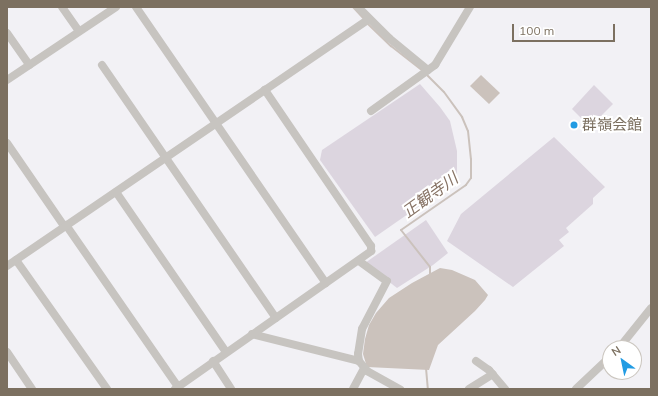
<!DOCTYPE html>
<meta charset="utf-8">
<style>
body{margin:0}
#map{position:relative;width:658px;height:396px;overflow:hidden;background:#f2f1f5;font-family:Mulish,"Noto Sans JP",sans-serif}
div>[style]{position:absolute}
.green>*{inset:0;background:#dcd5df}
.water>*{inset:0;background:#cbc2bc}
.stream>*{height:2px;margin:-1px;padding:0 1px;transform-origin:1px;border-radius:1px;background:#cbc2bc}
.minor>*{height:8px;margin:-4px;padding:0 4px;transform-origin:4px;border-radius:4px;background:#c7c4c0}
.dots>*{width:11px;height:11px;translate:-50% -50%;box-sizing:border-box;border:2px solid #fff;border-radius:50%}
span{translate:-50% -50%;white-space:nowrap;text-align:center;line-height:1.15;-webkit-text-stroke:4px #fff;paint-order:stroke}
.poi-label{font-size:15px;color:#7c7060}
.left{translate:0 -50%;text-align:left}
.water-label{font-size:16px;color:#867264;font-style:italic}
.frame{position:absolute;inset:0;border:8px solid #7c7060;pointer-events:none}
.north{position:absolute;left:602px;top:340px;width:40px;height:40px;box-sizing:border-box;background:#fff;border:1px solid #cbc6bf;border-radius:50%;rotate:327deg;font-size:11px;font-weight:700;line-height:16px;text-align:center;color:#7c7060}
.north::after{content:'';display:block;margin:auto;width:14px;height:18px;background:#239ce3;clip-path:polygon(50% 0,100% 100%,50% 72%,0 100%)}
.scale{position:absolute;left:512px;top:24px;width:103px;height:18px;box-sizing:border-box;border:2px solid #7c7060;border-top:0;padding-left:5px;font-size:12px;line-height:14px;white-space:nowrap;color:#7c7060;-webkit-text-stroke:3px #fff;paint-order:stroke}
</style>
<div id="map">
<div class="green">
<i style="clip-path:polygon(420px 84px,440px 107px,450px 121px,457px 151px,457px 178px,454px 182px,375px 237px,320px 160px,322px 150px)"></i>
<i style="clip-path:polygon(594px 85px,613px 104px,590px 127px,572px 109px)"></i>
<i style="clip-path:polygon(554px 137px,605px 187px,593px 198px,593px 204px,566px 228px,569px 232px,559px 240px,564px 246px,513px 287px,447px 241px,461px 214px)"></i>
<i style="clip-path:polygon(426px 220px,448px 253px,433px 265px,397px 288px,365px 263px)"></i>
</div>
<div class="water">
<i style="clip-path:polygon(481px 75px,500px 93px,489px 104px,470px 86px)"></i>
<i style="clip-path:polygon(440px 268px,452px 270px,475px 280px,488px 295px,485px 300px,475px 311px,438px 345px,429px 370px,367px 367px,363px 354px,365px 339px,369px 325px,376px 313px,389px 298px,412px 283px)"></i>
</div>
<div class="stream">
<i style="left:353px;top:7px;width:16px;rotate:47deg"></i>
<i style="left:368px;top:24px;width:32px;rotate:44deg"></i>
<i style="left:391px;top:46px;width:41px;rotate:38deg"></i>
<i style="left:426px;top:74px;width:25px;rotate:45deg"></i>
<i style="left:444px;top:92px;width:31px;rotate:54deg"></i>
<i style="left:462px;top:117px;width:15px;rotate:67deg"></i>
<i style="left:468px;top:131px;width:28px;rotate:84deg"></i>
<i style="left:471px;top:159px;width:19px;rotate:90deg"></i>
<i style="left:471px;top:178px;width:9px;rotate:126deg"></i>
<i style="left:466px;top:185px;width:79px;rotate:145.3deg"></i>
<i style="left:401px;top:230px;width:47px;rotate:51.9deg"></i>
<i style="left:430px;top:267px;width:8px;rotate:90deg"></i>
<i style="left:426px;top:368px;width:21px;rotate:85deg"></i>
</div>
<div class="minor">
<i style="left:62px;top:7px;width:29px;rotate:55deg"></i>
<i style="left:136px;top:7px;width:335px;rotate:55.5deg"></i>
<i style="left:358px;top:7px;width:44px;rotate:45deg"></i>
<i style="left:389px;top:38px;width:50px;rotate:39.4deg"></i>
<i style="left:428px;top:70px;width:9px;rotate:-36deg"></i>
<i style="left:435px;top:65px;width:68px;rotate:-58.9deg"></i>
<i style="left:7px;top:33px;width:39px;rotate:55deg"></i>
<i style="left:102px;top:65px;width:307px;rotate:55.5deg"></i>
<i style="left:7px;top:80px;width:131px;rotate:-33.8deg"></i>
<i style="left:371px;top:111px;width:70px;rotate:-35.7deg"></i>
<i style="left:7px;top:143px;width:101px;rotate:55.5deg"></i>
<i style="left:116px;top:192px;width:194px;rotate:55.5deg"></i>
<i style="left:66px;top:225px;width:197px;rotate:55.3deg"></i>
<i style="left:16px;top:260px;width:158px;rotate:54.8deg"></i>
<i style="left:359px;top:261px;width:34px;rotate:36deg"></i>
<i style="left:387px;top:281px;width:54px;rotate:117.5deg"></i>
<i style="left:362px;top:329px;width:25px;rotate:99deg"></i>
<i style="left:358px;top:354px;width:7px;rotate:82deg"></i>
<i style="left:359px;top:361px;width:13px;rotate:51deg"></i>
<i style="left:367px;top:371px;width:38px;rotate:29deg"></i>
<i style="left:7px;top:266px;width:438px;rotate:-34.3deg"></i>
<i style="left:252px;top:334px;width:110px;rotate:14.2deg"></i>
<i style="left:619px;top:348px;width:51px;rotate:-51.3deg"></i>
<i style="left:7px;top:352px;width:45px;rotate:56deg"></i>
<i style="left:213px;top:361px;width:33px;rotate:57deg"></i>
<i style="left:476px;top:361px;width:16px;rotate:35deg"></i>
<i style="left:489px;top:370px;width:25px;rotate:50deg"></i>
<i style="left:175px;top:389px;width:240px;rotate:-35.1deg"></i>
<i style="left:371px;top:251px;width:5px;rotate:-90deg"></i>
<i style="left:371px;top:246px;width:189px;rotate:-124.2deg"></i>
<i style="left:353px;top:389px;width:24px;rotate:-62deg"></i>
<i style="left:469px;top:389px;width:28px;rotate:-32deg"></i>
<i style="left:576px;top:389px;width:47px;rotate:-43.3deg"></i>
</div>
<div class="dots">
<i style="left:574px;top:125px;background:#239ce3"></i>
</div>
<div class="poi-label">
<span class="left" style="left:582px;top:125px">群嶺会館</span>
</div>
<div class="water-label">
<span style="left:430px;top:195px;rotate:-36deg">正観寺川</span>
</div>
<div class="frame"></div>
<div class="north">N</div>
<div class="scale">100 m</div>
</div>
